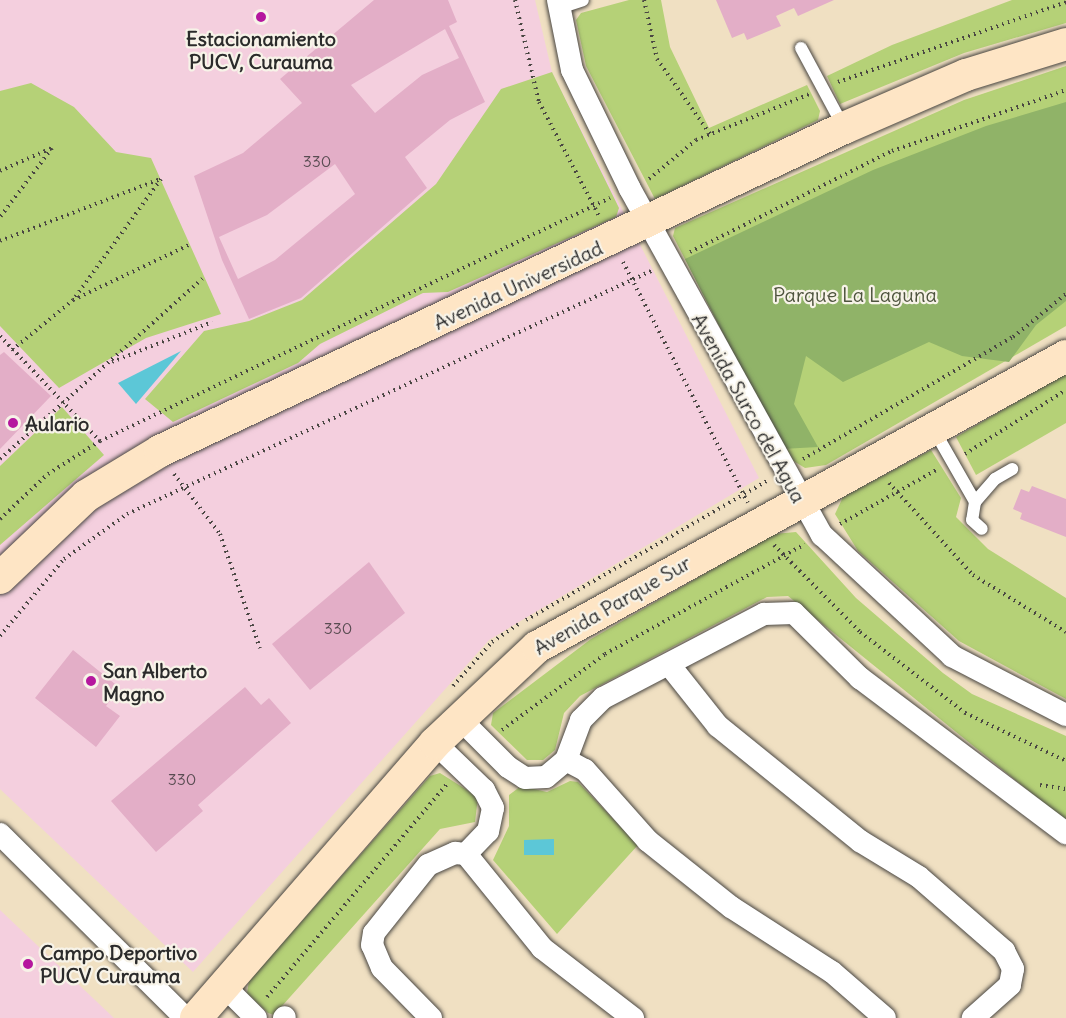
<!DOCTYPE html>
<style>
body{margin:0}
#map{position:relative;width:1066px;height:1018px;overflow:hidden;background:#f0e0c2;font-family:Delius,sans-serif}
div>[style]{position:absolute}
.built>*{inset:0;background:#f4cfde}
.green>*{inset:0;background:#b5d177}
.forest>*{inset:0;background:#90b368}
.water>*{inset:0;background:#5cc7d7}
.building>*{inset:0;background:#e3aec7}
.path>*{height:4px;margin-top:-2px;transform-origin:0;background:repeating-linear-gradient(90deg,#494642 0 1.5px,transparent 0 6px)}
.roads{filter:drop-shadow(0 0 2px #494642) drop-shadow(0 0 2px #494642)}
.lane>*{height:12px;margin:-6px;padding:0 6px;transform-origin:6px;border-radius:6px;background:#fff}
.street>*{height:22px;margin:-11px;padding:0 11px;transform-origin:11px;border-radius:11px;background:#fff}
.secondary>*{height:32px;margin:-16px;padding:0 16px;transform-origin:16px;border-radius:16px;background:#fee5c5}
.dots>*{width:16px;height:16px;translate:-50% -50%;box-sizing:border-box;border:3px solid #f7f3e8;border-radius:50%}
span{translate:-50% -50%;white-space:nowrap;text-align:center;line-height:1.15;-webkit-text-stroke:4.5px #f7f3e8;paint-order:stroke}
.number-label{font-size:16px;color:#594c52}
.number-label span{-webkit-text-stroke-width:0}
.poi-label{font-size:20px;color:#2b2b2b;font-weight:700}
.left{translate:0 -50%;text-align:left}
.street-label{font-size:20px;color:#2b2b2b}
.park-label{font-size:20px;color:#4e543e}
</style>
<div id="map">
<div class="built">
<i style="clip-path:polygon(0 0,535px 0,552px 72px,759px 478px,489px 640px,193px 972px,0 789px)"></i>
<i style="clip-path:polygon(0 910px,114px 1018px,0 1018px)"></i>
</div>
<div class="green">
<i style="clip-path:polygon(629px 0,661px 0,670px 47px,709px 128px,807px 85px,820px 111px,818px 120px,655px 199px,586px 66px,576px 20px,581px 13px)"></i>
<i style="clip-path:polygon(1012px 0,1066px 0,1066px 23px,964px 53px,840px 104px,827px 76px,892px 45px)"></i>
<i style="clip-path:polygon(1066px 66px,1066px 326px,826px 465px,805px 468px,787px 457px,673px 236px,675px 228px,964px 100px)"></i>
<i style="clip-path:polygon(552px 72px,619px 208px,616px 217px,448px 292px,423px 293px,320px 344px,298px 363px,173px 422px,145px 399px,204px 331px,249px 321px,302px 300px,436px 184px,501px 89px)"></i>
<i style="clip-path:polygon(31px 83px,74px 107px,116px 152px,151px 158px,221px 314px,146px 338px,59px 388px,0 326px,0 91px)"></i>
<i style="clip-path:polygon(1066px 373px,1066px 423px,976px 475px,956px 437px)"></i>
<i style="clip-path:polygon(62px 407px,104px 455px,0 545px,0 466px)"></i>
<i style="clip-path:polygon(931px 450px,961px 498px,956px 517px,988px 549px,1066px 598px,1066px 699px,959px 641px,858px 551px,835px 514px,843px 497px)"></i>
<i style="clip-path:polygon(796px 532px,856px 598px,943px 673px,972px 694px,1066px 736px,1066px 821px,788px 596px,767px 597px,580px 696px,564px 713px,555px 750px,543px 760px,527px 760px,491px 725px,493px 713px,591px 639px,774px 534px)"></i>
<i style="clip-path:polygon(440px 773px,478px 797px,475px 822px,440px 829px,274px 1015px,268px 1013px,247px 993px,249px 981px,430px 776px)"></i>
<i style="clip-path:polygon(570px 781px,578px 782px,638px 845px,557px 934px,493px 860px,509px 826px,509px 795px,521px 786px,547px 792px)"></i>
</div>
<div class="forest">
<i style="clip-path:polygon(1066px 102px,1066px 301px,1036px 325px,1009px 362px,962px 356px,929px 342px,843px 382px,806px 356px,794px 404px,818px 447px,782px 449px,685px 259px,873px 170px,986px 126px)"></i>
</div>
<div class="water">
<i style="clip-path:polygon(181px 351px,136px 404px,118px 383px)"></i>
<i style="clip-path:polygon(554px 839px,554px 855px,524px 855px,524px 840px)"></i>
</div>
<div class="building">
<i style="clip-path:polygon(evenodd,374px 0,448px 0,457px 22px,449px 26px,485px 102px,450px 120px,405px 157px,427px 188px,301px 298px,249px 319px,222px 260px,194px 176px,243px 153px,302px 103px,280px 79px,374px 0,445px 29px,459px 58px,422px 75px,375px 113px,351px 85px,445px 29px,374px 0,335px 164px,355px 194px,275px 260px,238px 279px,219px 237px,267px 215px,335px 164px)"></i>
<i style="clip-path:polygon(716px 0,834px 0,798px 16px,794px 8px,776px 16px,781px 26px,747px 40px,744px 33px,732px 38px)"></i>
<i style="clip-path:polygon(4px 352px,51px 396px,0 449px,0 355px)"></i>
<i style="clip-path:polygon(1032px 486px,1066px 499px,1066px 537px,1020px 519px,1022px 513px,1013px 509px,1021px 489px,1029px 492px)"></i>
<i style="clip-path:polygon(369px 562px,405px 613px,310px 690px,272px 644px)"></i>
<i style="clip-path:polygon(73px 650px,120px 688px,106px 706px,120px 716px,96px 747px,35px 698px)"></i>
<i style="clip-path:polygon(245px 687px,261px 705px,269px 698px,291px 723px,198px 805px,203px 811px,156px 852px,111px 801px)"></i>
</div>
<div class="path">
<i style="left:515px;top:0;width:105px;rotate:76.8deg"></i>
<i style="left:539px;top:102px;width:129px;rotate:62.2deg"></i>
<i style="left:644px;top:0;width:60px;rotate:77.6deg"></i>
<i style="left:657px;top:59px;width:92px;rotate:54.8deg"></i>
<i style="left:838px;top:82px;width:242px;rotate:-19.3deg"></i>
<i style="left:0;top:171px;width:57px;rotate:-23.9deg"></i>
<i style="left:52px;top:148px;width:86px;rotate:127deg"></i>
<i style="left:649px;top:179px;width:61px;rotate:-39.7deg"></i>
<i style="left:696px;top:140px;width:123px;rotate:-22deg"></i>
<i style="left:0;top:241px;width:173px;rotate:-21.1deg"></i>
<i style="left:161px;top:179px;width:150px;rotate:126deg"></i>
<i style="left:73px;top:300px;width:131px;rotate:-25.4deg"></i>
<i style="left:690px;top:252px;width:226px;rotate:-26.6deg"></i>
<i style="left:892px;top:151px;width:184px;rotate:-19.3deg"></i>
<i style="left:623px;top:262px;width:271px;rotate:62.6deg"></i>
<i style="left:0;top:336px;width:145px;rotate:46.4deg"></i>
<i style="left:12px;top:350px;width:79px;rotate:-39.3deg"></i>
<i style="left:112px;top:362px;width:108px;rotate:-21.8deg"></i>
<i style="left:965px;top:454px;width:120px;rotate:-32.4deg"></i>
<i style="left:0;top:459px;width:271px;rotate:-41.7deg"></i>
<i style="left:803px;top:459px;width:243px;rotate:-30.2deg"></i>
<i style="left:1013px;top:337px;width:68px;rotate:-39.1deg"></i>
<i style="left:174px;top:474px;width:76px;rotate:52.5deg"></i>
<i style="left:220px;top:534px;width:121px;rotate:70.7deg"></i>
<i style="left:889px;top:483px;width:125px;rotate:47.6deg"></i>
<i style="left:973px;top:575px;width:109px;rotate:31.5deg"></i>
<i style="left:0;top:519px;width:66px;rotate:-43.2deg"></i>
<i style="left:48px;top:474px;width:62px;rotate:-32.4deg"></i>
<i style="left:100px;top:441px;width:565px;rotate:-25.48deg"></i>
<i style="left:840px;top:524px;width:112px;rotate:-29.3deg"></i>
<i style="left:774px;top:545px;width:122px;rotate:45.3deg"></i>
<i style="left:860px;top:632px;width:133px;rotate:37.6deg"></i>
<i style="left:965px;top:713px;width:112px;rotate:25.4deg"></i>
<i style="left:526px;top:620px;width:280px;rotate:-30deg"></i>
<i style="left:0;top:636px;width:100px;rotate:-50.3deg"></i>
<i style="left:64px;top:559px;width:77px;rotate:-35.5deg"></i>
<i style="left:127px;top:514px;width:578px;rotate:-24.88deg"></i>
<i style="left:453px;top:686px;width:59px;rotate:-48.4deg"></i>
<i style="left:492px;top:642px;width:32px;rotate:-34deg"></i>
<i style="left:502px;top:730px;width:128px;rotate:-36.4deg"></i>
<i style="left:605px;top:654px;width:228px;rotate:-28.8deg"></i>
<i style="left:1040px;top:785px;width:26px;rotate:9deg"></i>
<i style="left:267px;top:997px;width:280px;rotate:-49.8deg"></i>
</div>
<div class="roads">
<div class="lane">
<i style="left:559px;top:8px;width:25px;rotate:-18deg"></i>
<i style="left:801px;top:48px;width:89px;rotate:61.7deg"></i>
<i style="left:934px;top:430px;width:83px;rotate:60.3deg"></i>
<i style="left:975px;top:502px;width:18px;rotate:99deg"></i>
<i style="left:972px;top:520px;width:13px;rotate:42deg"></i>
<i style="left:975px;top:502px;width:30px;rotate:-49deg"></i>
<i style="left:995px;top:479px;width:20px;rotate:-30deg"></i>
</div>
<div class="street">
<i style="left:558px;top:0;width:71px;rotate:78.7deg"></i>
<i style="left:572px;top:70px;width:132px;rotate:64deg"></i>
<i style="left:630px;top:189px;width:396px;rotate:61deg"></i>
<i style="left:822px;top:535px;width:178px;rotate:42.9deg"></i>
<i style="left:952px;top:656px;width:128px;rotate:27.4deg"></i>
<i style="left:671px;top:667px;width:75px;rotate:51.5deg"></i>
<i style="left:718px;top:726px;width:183px;rotate:39deg"></i>
<i style="left:860px;top:841px;width:69px;rotate:31.4deg"></i>
<i style="left:919px;top:877px;width:113px;rotate:41deg"></i>
<i style="left:1004px;top:951px;width:20px;rotate:63deg"></i>
<i style="left:1013px;top:969px;width:16px;rotate:101deg"></i>
<i style="left:1010px;top:985px;width:50px;rotate:138.3deg"></i>
<i style="left:459px;top:718px;width:69px;rotate:45deg"></i>
<i style="left:508px;top:767px;width:20px;rotate:33deg"></i>
<i style="left:525px;top:778px;width:21px;rotate:-3deg"></i>
<i style="left:546px;top:777px;width:26px;rotate:-40deg"></i>
<i style="left:566px;top:760px;width:43px;rotate:-69.4deg"></i>
<i style="left:581px;top:720px;width:31px;rotate:-45deg"></i>
<i style="left:603px;top:698px;width:182px;rotate:-27.6deg"></i>
<i style="left:764px;top:614px;width:30px;rotate:-2deg"></i>
<i style="left:794px;top:613px;width:93px;rotate:44.6deg"></i>
<i style="left:860px;top:678px;width:258px;rotate:37deg"></i>
<i style="left:435px;top:743px;width:68px;rotate:43.8deg"></i>
<i style="left:484px;top:790px;width:20px;rotate:63deg"></i>
<i style="left:493px;top:808px;width:24px;rotate:102deg"></i>
<i style="left:488px;top:831px;width:32px;rotate:134deg"></i>
<i style="left:566px;top:760px;width:21px;rotate:28deg"></i>
<i style="left:585px;top:770px;width:95px;rotate:48.4deg"></i>
<i style="left:648px;top:841px;width:106px;rotate:38.5deg"></i>
<i style="left:731px;top:907px;width:120px;rotate:32.8deg"></i>
<i style="left:832px;top:972px;width:70px;rotate:41deg"></i>
<i style="left:0;top:834px;width:261px;rotate:44.8deg"></i>
<i style="left:224px;top:986px;width:45px;rotate:45deg"></i>
<i style="left:284px;top:1018px;width:1px;rotate:-45deg"></i>
<i style="left:431px;top:1018px;width:70px;rotate:-134.4deg"></i>
<i style="left:382px;top:968px;width:25px;rotate:-113deg"></i>
<i style="left:372px;top:945px;width:12px;rotate:-81deg"></i>
<i style="left:374px;top:933px;width:87px;rotate:-51.5deg"></i>
<i style="left:428px;top:865px;width:30px;rotate:-24deg"></i>
<i style="left:455px;top:853px;width:11px;rotate:5deg"></i>
<i style="left:466px;top:854px;width:121px;rotate:51deg"></i>
<i style="left:542px;top:948px;width:115px;rotate:37.6deg"></i>
</div>
<div class="secondary">
<i style="left:0;top:578px;width:119px;rotate:-43.6deg"></i>
<i style="left:86px;top:496px;width:87px;rotate:-31.3deg"></i>
<i style="left:160px;top:451px;width:756px;rotate:-25.28deg"></i>
<i style="left:844px;top:128px;width:133px;rotate:-23.5deg"></i>
<i style="left:966px;top:75px;width:105px;rotate:-17.2deg"></i>
<i style="left:196px;top:1018px;width:364px;rotate:-49deg"></i>
<i style="left:435px;top:743px;width:140px;rotate:-43.3deg"></i>
<i style="left:537px;top:647px;width:604px;rotate:-28.81deg"></i>
</div>
</div>
<div class="dots">
<i style="left:261px;top:17px;background:#b5179e"></i>
<i style="left:13px;top:423px;background:#b5179e"></i>
<i style="left:91px;top:681px;background:#b5179e"></i>
<i style="left:28px;top:964px;background:#b5179e"></i>
</div>
<div class="number-label">
<span style="left:317px;top:161px">330</span>
<span style="left:338px;top:628px">330</span>
<span style="left:182px;top:779px">330</span>
</div>
<div class="poi-label">
<span style="left:261px;top:50px">Estacionamiento<br>PUCV, Curauma</span>
<span class="left" style="left:25px;top:423px">Aulario</span>
<span class="left" style="left:103px;top:682px">San Alberto<br>Magno</span>
<span class="left" style="left:40px;top:964px">Campo Deportivo<br>PUCV Curauma</span>
</div>
<div class="street-label">
<span style="left:518px;top:285px;rotate:-25deg">Avenida Universidad</span>
<span style="left:749px;top:408px;rotate:61deg">Avenida Surco del Agua</span>
<span style="left:612px;top:605px;rotate:-30deg">Avenida Parque Sur</span>
</div>
<div class="park-label">
<span style="left:855px;top:294px">Parque La Laguna</span>
</div>
</div>
